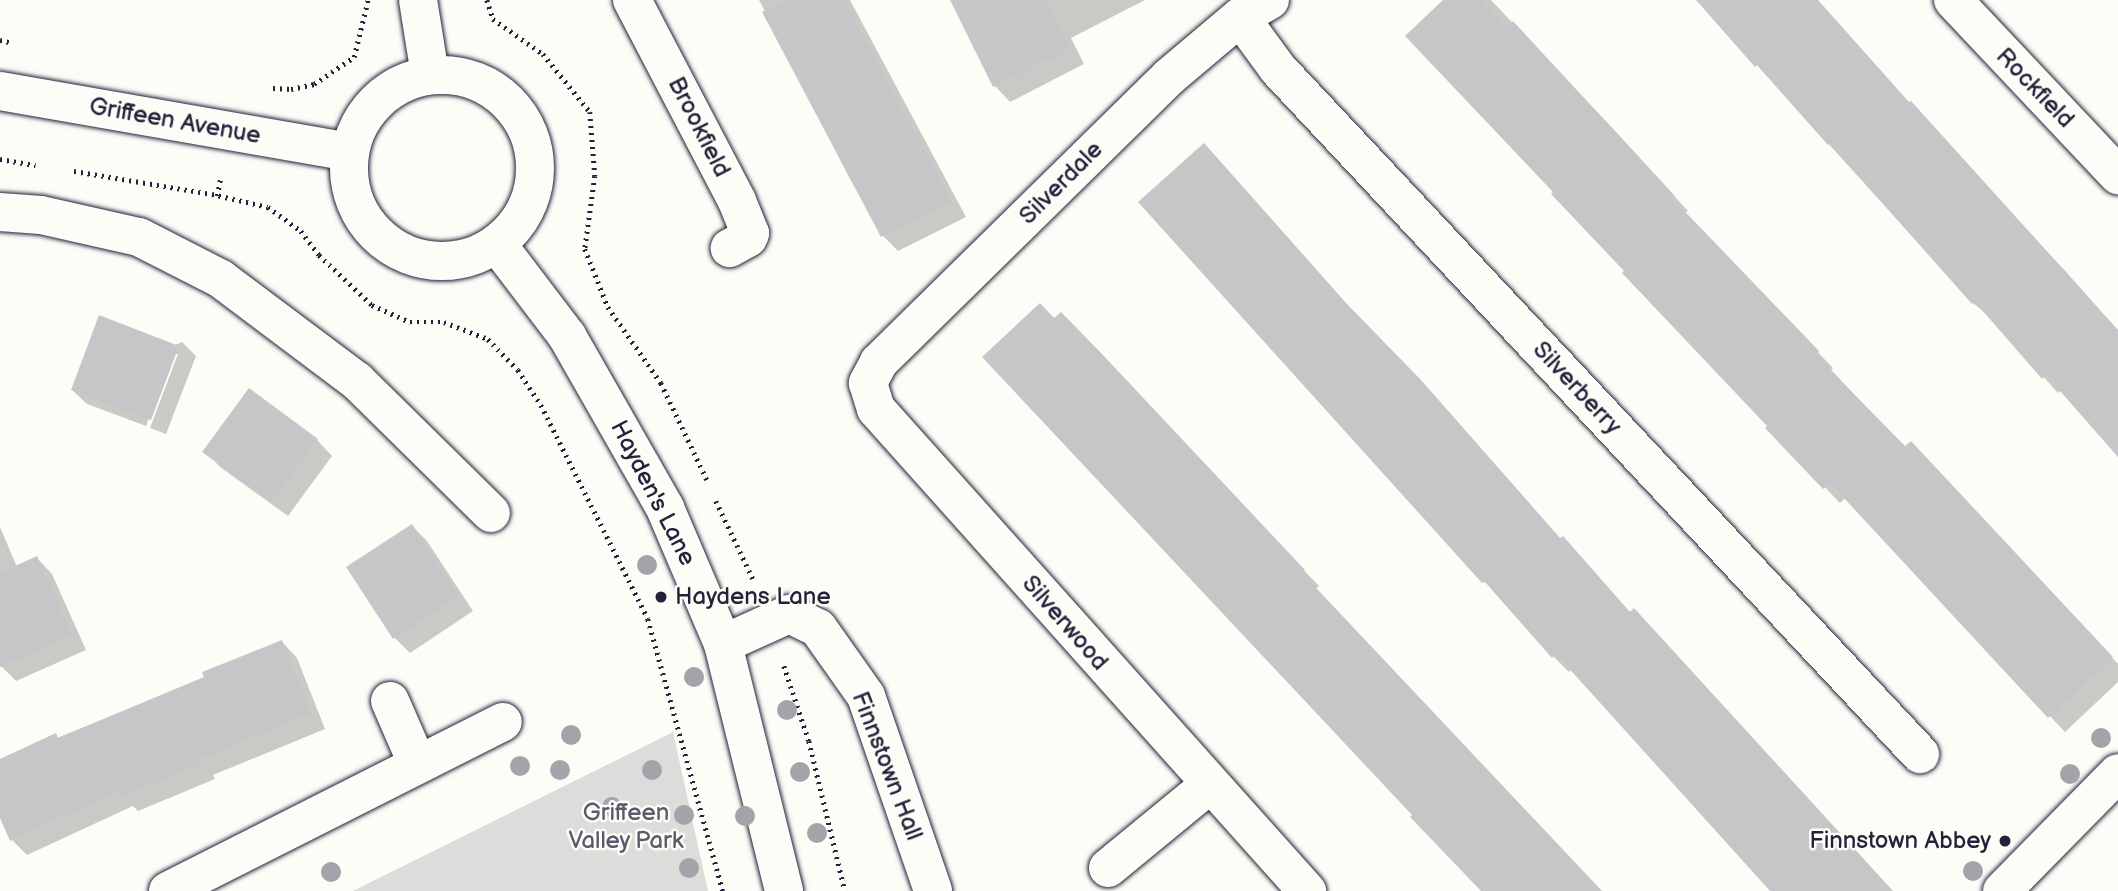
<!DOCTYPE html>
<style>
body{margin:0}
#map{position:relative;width:2118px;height:891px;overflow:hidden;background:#fdfcf7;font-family:"Balsamiq Sans",sans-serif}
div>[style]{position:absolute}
.green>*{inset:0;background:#dddcdb}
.shadow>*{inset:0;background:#0003}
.building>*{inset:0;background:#c6c6c8}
.path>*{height:4.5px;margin-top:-2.25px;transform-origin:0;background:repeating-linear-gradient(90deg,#22223b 0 2px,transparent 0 7px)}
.roads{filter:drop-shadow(0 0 2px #22223b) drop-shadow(0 0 2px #22223b)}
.minor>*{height:38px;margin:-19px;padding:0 19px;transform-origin:19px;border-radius:19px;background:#fdfcf7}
.minor>.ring{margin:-19px;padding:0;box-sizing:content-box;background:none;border:38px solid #fdfcf7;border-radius:50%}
.trees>*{width:20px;height:20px;margin:-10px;border-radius:50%;background:#a3a3aa}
.dots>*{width:19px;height:19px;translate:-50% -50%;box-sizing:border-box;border:4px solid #fdfcf7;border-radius:50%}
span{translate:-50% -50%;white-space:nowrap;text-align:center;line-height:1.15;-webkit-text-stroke:5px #fdfcf7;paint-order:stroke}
.street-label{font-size:24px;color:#22223b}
.poi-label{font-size:24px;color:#22223b}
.left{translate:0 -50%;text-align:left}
.right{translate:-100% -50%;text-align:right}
.park-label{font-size:24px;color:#5a5a6b}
</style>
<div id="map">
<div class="green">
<i style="clip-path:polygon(673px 732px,708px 891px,353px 891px)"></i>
</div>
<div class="shadow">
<i style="clip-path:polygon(759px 0,850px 0,966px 217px,898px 251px,883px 236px,858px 187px,850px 179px)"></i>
<i style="clip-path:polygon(974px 0,1145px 0,1071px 38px,1084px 64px,1010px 102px,995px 86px,956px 9px)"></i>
<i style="clip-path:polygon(1446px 0,1491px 0,1617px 133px,1688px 211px,1685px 213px,1833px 368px,1831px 370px,1906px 449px,1926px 459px,2118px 664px,2118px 682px,2065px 732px,1845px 498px,1840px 503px,1768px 428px,1770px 426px,1555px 192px)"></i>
<i style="clip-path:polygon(1698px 0,1813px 0,2068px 274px,2118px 331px,2118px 455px,2061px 390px,2058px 393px,1990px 317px,1973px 303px)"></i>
<i style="clip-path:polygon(1362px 322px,1561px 540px,1890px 891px,1772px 891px,1572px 669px,1569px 672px,1554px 657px,1356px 438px)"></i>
<i style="clip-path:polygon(182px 342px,196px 356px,166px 434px,150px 428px,178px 354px,175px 354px,146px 426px,87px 404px,72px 390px)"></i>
<i style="clip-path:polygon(250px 390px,317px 440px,332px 456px,288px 516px,220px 467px,205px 451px)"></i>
<i style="clip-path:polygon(1175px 437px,1319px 586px,1316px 589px,1601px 891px,1484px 891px)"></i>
<i style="clip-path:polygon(412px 526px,427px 541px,473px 611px,410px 653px,395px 638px,348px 568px)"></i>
<i style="clip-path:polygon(0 527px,17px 567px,37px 558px,52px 574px,86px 650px,16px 681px,0 665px)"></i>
<i style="clip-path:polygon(282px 642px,297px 658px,325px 729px,213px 775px,215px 779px,138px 811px,133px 806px,27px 855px,12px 840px,0 814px,0 761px,206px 678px)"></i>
</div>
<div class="building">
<i style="clip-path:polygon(785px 0,844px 0,952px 201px,881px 237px,762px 12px)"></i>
<i style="clip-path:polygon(950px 0,1045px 0,1070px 49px,993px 87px)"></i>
<i style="clip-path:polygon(1443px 0,1480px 0,1506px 28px,1513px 21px,1674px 195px,1671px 197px,1819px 351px,1817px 354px,1843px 383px,1905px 446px,1911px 441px,2113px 657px,2048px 718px,1830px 483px,1823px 489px,1765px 428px,1767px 426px,1622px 273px,1624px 271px,1551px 194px,1553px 192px,1405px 36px)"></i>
<i style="clip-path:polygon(1696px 0,1818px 0,1909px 102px,1911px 101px,2118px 330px,2118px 457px,2046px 375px,2042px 379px,1975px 302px,1972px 304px,1830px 144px,1828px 145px,1757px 65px,1755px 67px)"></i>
<i style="clip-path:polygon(1204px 143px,1347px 304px,1421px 380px,1560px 538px,1563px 536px,1630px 612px,1634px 608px,1893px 891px,1770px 891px,1556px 654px,1552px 658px,1485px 582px,1482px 583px,1138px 202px)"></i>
<i style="clip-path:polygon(1040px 303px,1054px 318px,1061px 312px,1102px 354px,1305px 570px,1302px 573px,1602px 891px,1481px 891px,1410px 817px,1412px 815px,982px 357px)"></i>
<i style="clip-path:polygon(99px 315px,179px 346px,151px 420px,71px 390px)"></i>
<i style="clip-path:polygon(249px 388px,318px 439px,271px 502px,202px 452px)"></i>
<i style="clip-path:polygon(412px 524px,459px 595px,393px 639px,346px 567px)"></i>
<i style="clip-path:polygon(37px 556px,72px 635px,0 667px,0 573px)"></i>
<i style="clip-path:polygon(282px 640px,311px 713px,199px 760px,201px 764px,121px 796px,119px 790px,10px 841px,0 818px,0 759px,56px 733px,58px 738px,204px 677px,202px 672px)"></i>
</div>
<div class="path">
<i style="left:487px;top:0;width:20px;rotate:72deg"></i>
<i style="left:493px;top:19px;width:61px;rotate:35deg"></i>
<i style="left:543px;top:54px;width:75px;rotate:51deg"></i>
<i style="left:590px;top:112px;width:64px;rotate:85.5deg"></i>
<i style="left:595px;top:176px;width:74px;rotate:97.8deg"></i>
<i style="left:585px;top:249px;width:62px;rotate:68.4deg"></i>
<i style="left:608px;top:307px;width:93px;rotate:55.1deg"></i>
<i style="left:661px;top:383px;width:107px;rotate:64.6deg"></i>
<i style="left:0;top:40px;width:13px;rotate:13deg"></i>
<i style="left:273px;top:88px;width:18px;rotate:3deg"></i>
<i style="left:291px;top:89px;width:24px;rotate:-12deg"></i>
<i style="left:314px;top:84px;width:48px;rotate:-34deg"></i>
<i style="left:354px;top:57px;width:59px;rotate:-76.2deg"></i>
<i style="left:0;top:159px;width:36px;rotate:10deg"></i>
<i style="left:74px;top:171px;width:140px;rotate:9.5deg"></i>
<i style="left:212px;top:194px;width:57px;rotate:13.1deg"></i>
<i style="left:268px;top:207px;width:41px;rotate:36deg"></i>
<i style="left:301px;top:231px;width:30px;rotate:53deg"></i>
<i style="left:319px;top:255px;width:73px;rotate:43.3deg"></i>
<i style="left:372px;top:305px;width:42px;rotate:24.1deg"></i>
<i style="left:410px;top:322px;width:34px"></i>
<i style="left:444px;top:322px;width:47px;rotate:21.1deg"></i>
<i style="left:488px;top:339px;width:43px;rotate:45.9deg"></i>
<i style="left:518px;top:370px;width:42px;rotate:56.7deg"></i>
<i style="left:541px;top:405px;width:239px;rotate:63.4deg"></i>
<i style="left:648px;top:619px;width:282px;rotate:74.6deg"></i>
<i style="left:217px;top:196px;width:20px;rotate:-79deg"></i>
<i style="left:716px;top:501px;width:86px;rotate:64.6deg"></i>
<i style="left:784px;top:666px;width:79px;rotate:71.6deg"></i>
<i style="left:809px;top:741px;width:154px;rotate:76.5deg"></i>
</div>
<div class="roads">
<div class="minor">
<i style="left:418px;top:0;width:76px;rotate:80.9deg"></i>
<i style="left:632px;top:0;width:227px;rotate:62.4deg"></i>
<i style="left:737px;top:201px;width:35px;rotate:68deg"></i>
<i style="left:750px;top:233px;width:5px;rotate:112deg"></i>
<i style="left:748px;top:238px;width:21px;rotate:151deg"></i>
<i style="left:1270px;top:0;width:34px;rotate:150deg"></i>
<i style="left:1240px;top:17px;width:93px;rotate:139.8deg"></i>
<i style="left:1169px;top:77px;width:407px;rotate:135.5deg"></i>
<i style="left:879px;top:362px;width:24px;rotate:118deg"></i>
<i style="left:868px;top:383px;width:27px;rotate:73deg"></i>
<i style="left:876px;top:409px;width:647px;rotate:48.2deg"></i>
<i style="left:1953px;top:0;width:241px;rotate:46.7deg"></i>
<i style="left:1240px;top:17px;width:64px;rotate:53.8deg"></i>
<i style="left:1278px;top:69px;width:939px;rotate:46.86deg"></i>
<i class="ring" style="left:349px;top:75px;width:148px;height:148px"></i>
<i style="left:0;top:91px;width:355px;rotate:9.9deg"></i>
<i style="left:0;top:212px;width:41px;rotate:4.2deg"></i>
<i style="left:41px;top:215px;width:100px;rotate:12.7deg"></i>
<i style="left:139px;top:237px;width:92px;rotate:27.1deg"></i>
<i style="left:221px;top:279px;width:170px;rotate:36.9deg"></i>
<i style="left:357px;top:381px;width:188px;rotate:44.6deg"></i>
<i style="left:497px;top:244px;width:116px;rotate:52.7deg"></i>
<i style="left:567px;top:336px;width:198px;rotate:60.3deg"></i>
<i style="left:665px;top:508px;width:148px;rotate:66.9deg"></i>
<i style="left:723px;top:644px;width:254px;rotate:76.1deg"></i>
<i style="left:723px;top:644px;width:72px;rotate:-24.4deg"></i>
<i style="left:789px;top:614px;width:32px;rotate:26deg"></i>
<i style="left:818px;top:628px;width:83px;rotate:54.8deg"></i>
<i style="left:866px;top:696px;width:206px;rotate:71deg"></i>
<i style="left:390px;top:701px;width:68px;rotate:66.5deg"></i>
<i style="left:1108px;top:868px;width:131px;rotate:-39.4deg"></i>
<i style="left:168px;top:891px;width:375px;rotate:-26.8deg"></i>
<i style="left:2002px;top:891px;width:165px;rotate:-45.5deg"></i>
</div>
</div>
<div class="trees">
<i style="left:647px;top:565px"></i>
<i style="left:694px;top:677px"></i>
<i style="left:787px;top:710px"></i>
<i style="left:571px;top:735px"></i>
<i style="left:2101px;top:738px"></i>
<i style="left:520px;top:766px"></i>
<i style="left:560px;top:770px"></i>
<i style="left:652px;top:770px"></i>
<i style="left:800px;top:772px"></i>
<i style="left:2070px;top:774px"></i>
<i style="left:612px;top:807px"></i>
<i style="left:684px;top:815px"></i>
<i style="left:745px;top:816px"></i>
<i style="left:817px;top:833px"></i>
<i style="left:689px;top:868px"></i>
<i style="left:1973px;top:871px"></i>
<i style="left:331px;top:872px"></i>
</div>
<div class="dots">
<i style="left:661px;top:597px;background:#22223b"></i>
<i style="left:2005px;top:841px;background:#22223b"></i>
</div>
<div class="street-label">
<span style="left:2035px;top:88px;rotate:46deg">Rockfield</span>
<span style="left:175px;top:121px;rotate:10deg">Griffeen Avenue</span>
<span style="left:699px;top:127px;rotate:63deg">Brookfield</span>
<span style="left:1061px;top:183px;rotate:-45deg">Silverdale</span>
<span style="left:1577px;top:388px;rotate:47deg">Silverberry</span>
<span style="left:653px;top:493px;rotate:63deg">Hayden's Lane</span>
<span style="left:1065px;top:623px;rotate:49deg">Silverwood</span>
<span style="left:887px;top:766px;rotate:69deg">Finnstown Hall</span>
</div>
<div class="poi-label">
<span class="left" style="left:675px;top:597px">Haydens Lane</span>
<span class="right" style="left:1991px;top:841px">Finnstown Abbey</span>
</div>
<div class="park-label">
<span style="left:626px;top:827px">Griffeen<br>Valley Park</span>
</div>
</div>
